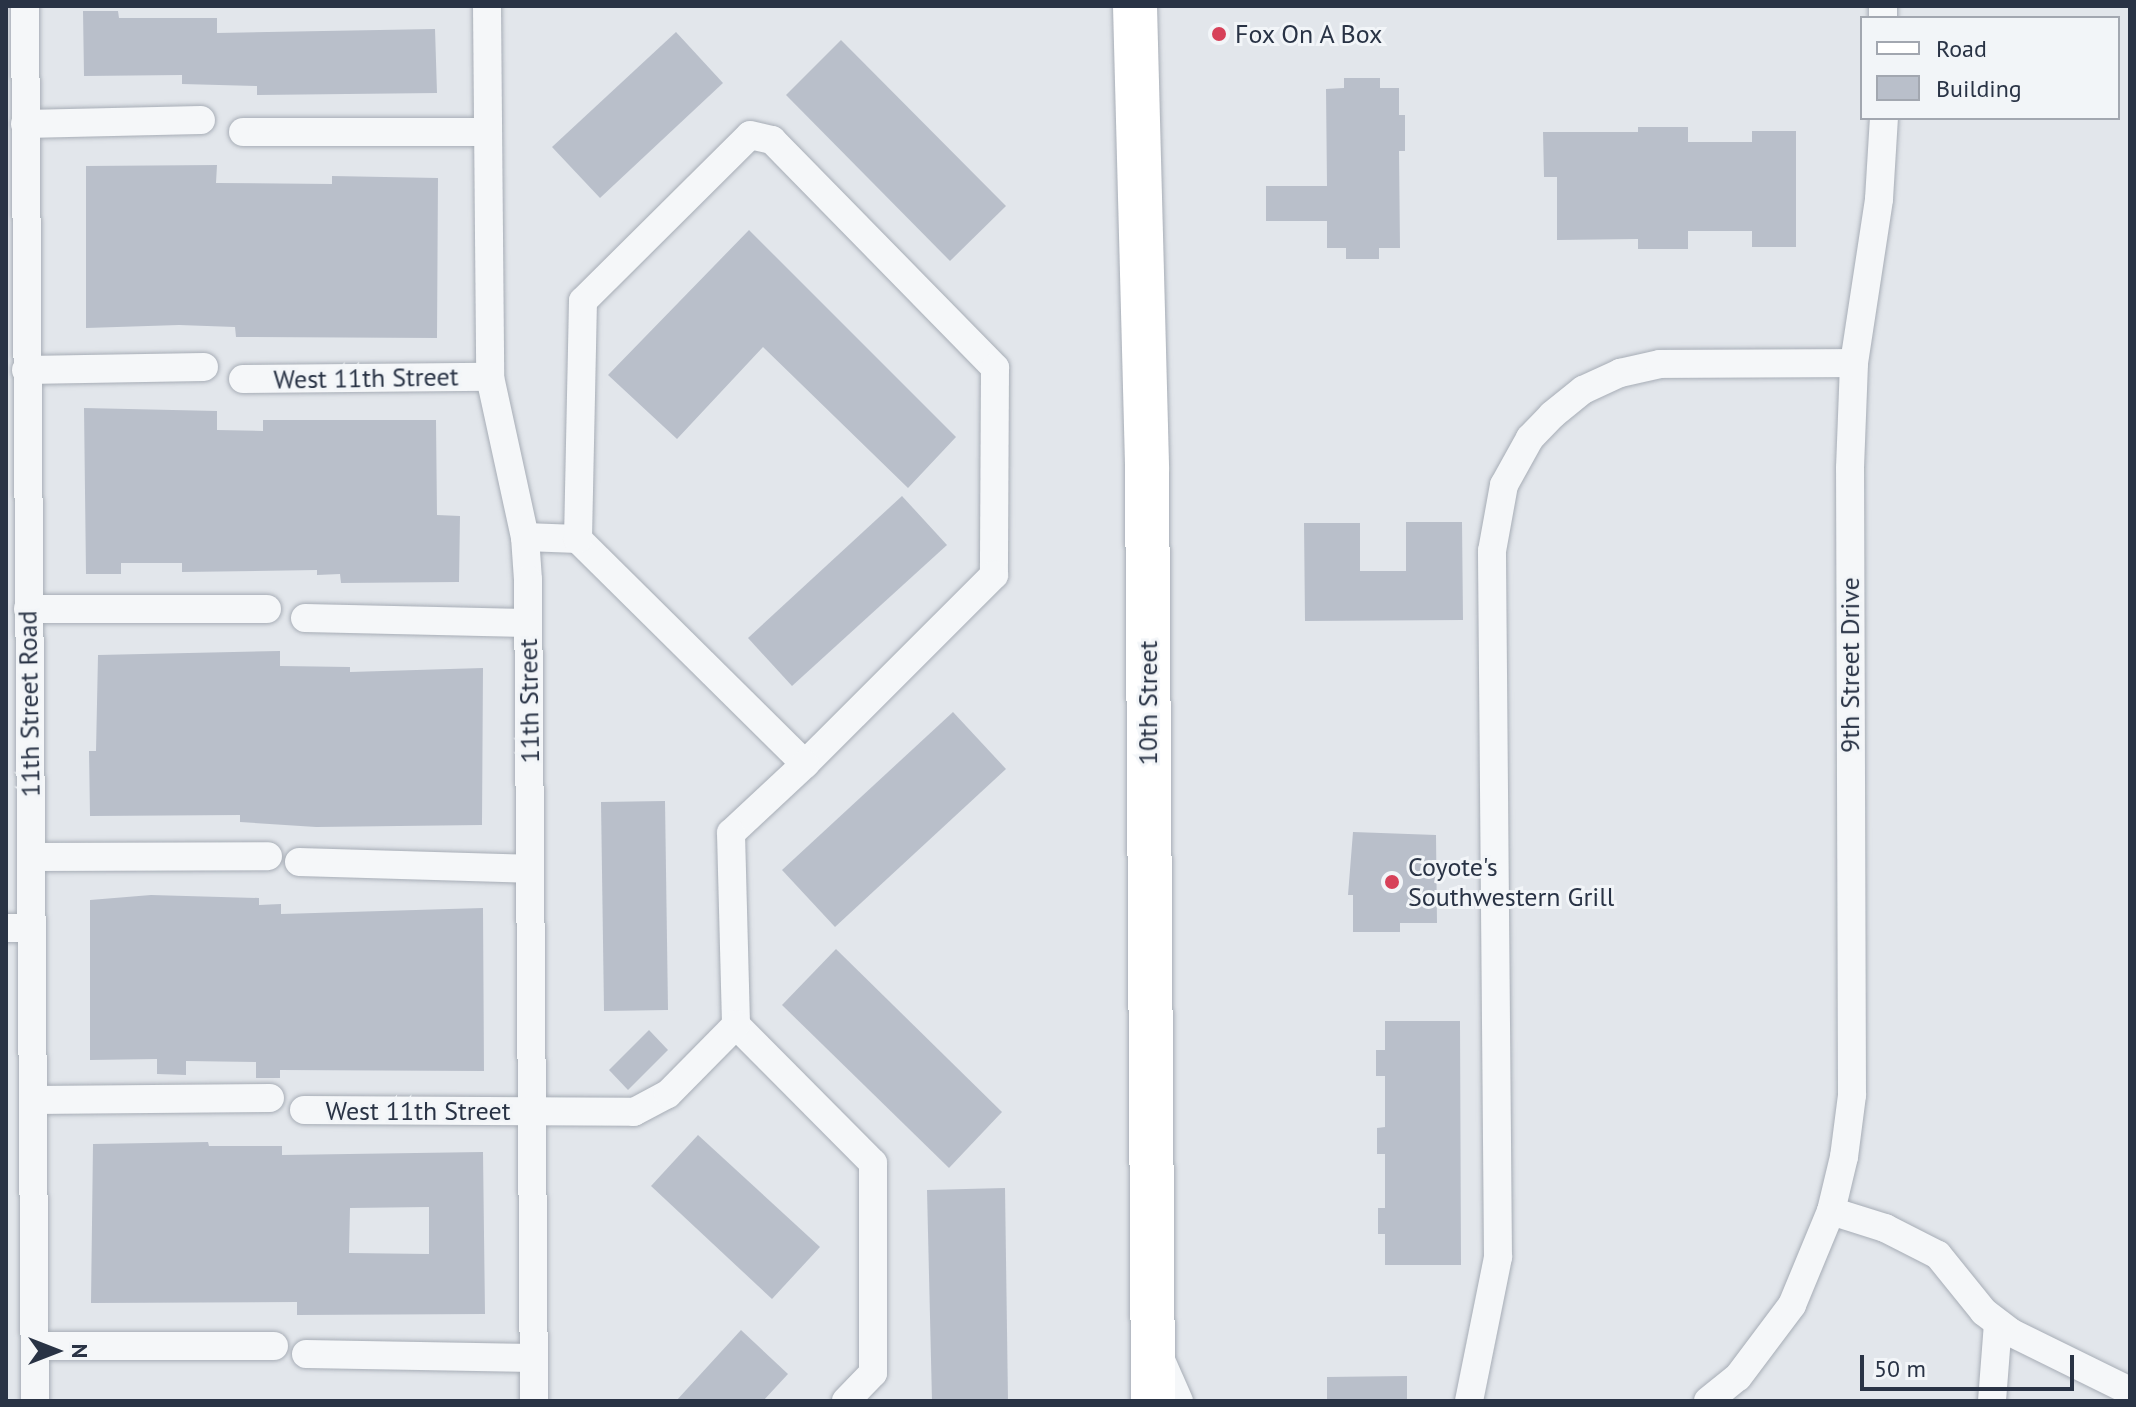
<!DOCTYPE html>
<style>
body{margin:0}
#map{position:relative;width:2136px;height:1407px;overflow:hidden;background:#e2e6eb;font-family:"PT Sans",sans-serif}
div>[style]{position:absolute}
.building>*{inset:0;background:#b9bfca}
.roads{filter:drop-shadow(0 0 2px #a7adb6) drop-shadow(0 0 2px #a7adb6)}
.minor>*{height:28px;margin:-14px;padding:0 14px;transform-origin:14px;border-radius:14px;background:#f5f7f9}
.primary>*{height:44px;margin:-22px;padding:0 22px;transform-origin:22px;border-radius:22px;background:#fff}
.dots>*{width:22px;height:22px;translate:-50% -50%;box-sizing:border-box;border:4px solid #f2f5f8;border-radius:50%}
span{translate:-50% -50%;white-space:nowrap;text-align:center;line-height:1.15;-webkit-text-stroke:6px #f2f5f8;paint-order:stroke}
.poi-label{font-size:26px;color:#293345}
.left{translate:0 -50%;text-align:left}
.street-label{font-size:26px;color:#293345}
.frame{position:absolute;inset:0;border:8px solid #293345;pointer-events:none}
.legend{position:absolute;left:1860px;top:16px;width:260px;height:104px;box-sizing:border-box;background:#f2f5f8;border:2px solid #a2a7b0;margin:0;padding:10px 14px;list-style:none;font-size:24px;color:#293345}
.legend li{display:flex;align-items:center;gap:16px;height:40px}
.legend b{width:40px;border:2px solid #a2a7b0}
.north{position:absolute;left:16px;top:1311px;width:80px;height:80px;-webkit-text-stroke:6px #f2f5f8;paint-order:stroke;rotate:90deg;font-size:22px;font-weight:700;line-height:32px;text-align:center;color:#293345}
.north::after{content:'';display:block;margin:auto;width:28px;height:36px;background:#293345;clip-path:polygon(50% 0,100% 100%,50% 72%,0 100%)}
.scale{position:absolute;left:1860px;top:1355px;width:214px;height:36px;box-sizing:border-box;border:4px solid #293345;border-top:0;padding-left:10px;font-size:24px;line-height:28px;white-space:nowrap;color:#293345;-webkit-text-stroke:6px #f2f5f8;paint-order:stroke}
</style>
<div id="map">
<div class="building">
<i style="clip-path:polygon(83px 11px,118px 11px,119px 18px,217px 18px,217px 33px,435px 29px,437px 93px,257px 95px,257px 86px,182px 84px,182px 75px,84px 76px)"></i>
<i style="clip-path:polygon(676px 32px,723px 83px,600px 198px,552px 147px)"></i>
<i style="clip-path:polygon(841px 40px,1006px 206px,950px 261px,786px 95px)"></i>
<i style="clip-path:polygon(1344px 78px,1380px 78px,1380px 88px,1399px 88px,1399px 115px,1405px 115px,1405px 151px,1399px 151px,1400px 248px,1379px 248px,1379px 259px,1346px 259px,1346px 248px,1327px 248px,1327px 221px,1266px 221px,1266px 186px,1327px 186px,1326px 89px,1344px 88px)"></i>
<i style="clip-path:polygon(1638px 127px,1688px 127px,1688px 142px,1752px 142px,1752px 131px,1796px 131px,1796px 247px,1752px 247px,1752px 231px,1688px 231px,1688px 249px,1638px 249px,1638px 239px,1557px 240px,1557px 177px,1544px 177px,1543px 132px,1638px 132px)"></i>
<i style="clip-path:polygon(217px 165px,216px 183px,332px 184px,332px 176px,438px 178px,437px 338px,236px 337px,235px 327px,179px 325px,86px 328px,86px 166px)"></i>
<i style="clip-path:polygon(749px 230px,956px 437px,908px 488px,763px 347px,677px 439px,608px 375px)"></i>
<i style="clip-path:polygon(84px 408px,217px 411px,217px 430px,263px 431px,263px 420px,436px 420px,437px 515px,460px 516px,459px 582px,341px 583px,340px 574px,317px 575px,317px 570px,182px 572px,182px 563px,121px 563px,121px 574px,86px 574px)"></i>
<i style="clip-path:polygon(902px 496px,947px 545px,792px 686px,748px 638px)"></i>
<i style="clip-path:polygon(1406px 522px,1462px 522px,1463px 620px,1305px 621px,1304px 523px,1360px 523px,1360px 571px,1406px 571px)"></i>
<i style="clip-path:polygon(280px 651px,280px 666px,350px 667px,350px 672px,483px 668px,482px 825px,316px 827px,240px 822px,240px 815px,90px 816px,89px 751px,96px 751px,98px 655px)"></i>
<i style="clip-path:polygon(953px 712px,1006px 769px,835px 927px,782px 870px)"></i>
<i style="clip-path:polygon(665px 801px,668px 1010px,604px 1011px,601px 802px)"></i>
<i style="clip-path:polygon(1353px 832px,1436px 835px,1437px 923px,1400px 923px,1400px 932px,1353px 932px,1353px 895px,1348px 895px)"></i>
<i style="clip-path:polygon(151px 895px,259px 898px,259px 905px,281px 904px,281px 914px,483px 908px,484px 1071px,280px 1070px,280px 1078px,256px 1078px,256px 1062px,186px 1061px,186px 1075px,157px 1074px,157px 1059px,90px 1060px,90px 900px)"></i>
<i style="clip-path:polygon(836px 949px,1002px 1112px,949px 1168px,782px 1005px)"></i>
<i style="clip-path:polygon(1385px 1021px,1460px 1021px,1461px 1265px,1385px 1265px,1385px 1234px,1378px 1234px,1378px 1208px,1385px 1208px,1385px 1154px,1377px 1154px,1377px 1128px,1385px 1127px,1385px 1076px,1376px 1076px,1376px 1050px,1385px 1050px)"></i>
<i style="clip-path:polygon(649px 1030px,668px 1050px,628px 1090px,609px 1070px)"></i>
<i style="clip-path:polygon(698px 1135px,820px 1247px,772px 1299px,651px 1186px)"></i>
<i style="clip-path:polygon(evenodd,208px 1142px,209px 1146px,282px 1146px,282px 1155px,483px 1152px,485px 1314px,297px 1315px,297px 1302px,91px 1303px,93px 1144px,208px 1142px,429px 1207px,429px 1254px,349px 1253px,350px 1208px,429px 1207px)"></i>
<i style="clip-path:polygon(1005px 1188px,1008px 1401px,932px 1401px,927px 1190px)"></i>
<i style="clip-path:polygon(741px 1330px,788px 1374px,763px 1401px,676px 1401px)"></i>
<i style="clip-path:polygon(1407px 1376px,1407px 1401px,1327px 1401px,1327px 1377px)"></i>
</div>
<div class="roads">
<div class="minor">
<i style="left:25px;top:6px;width:1395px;rotate:89.59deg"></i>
<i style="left:487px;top:6px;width:371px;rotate:89.5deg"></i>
<i style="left:490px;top:377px;width:164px;rotate:77.7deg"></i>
<i style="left:525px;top:537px;width:43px;rotate:86deg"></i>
<i style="left:528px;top:580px;width:821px;rotate:89.58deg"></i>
<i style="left:1883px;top:6px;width:12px;rotate:90deg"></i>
<i style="left:25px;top:124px;width:176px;rotate:-1.3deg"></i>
<i style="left:243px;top:132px;width:243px"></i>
<i style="left:26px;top:370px;width:178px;rotate:-1deg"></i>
<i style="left:243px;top:379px;width:247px;rotate:-0.5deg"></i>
<i style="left:525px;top:537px;width:53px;rotate:2.2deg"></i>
<i style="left:28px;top:609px;width:239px"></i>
<i style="left:305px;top:618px;width:223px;rotate:1.3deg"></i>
<i style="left:805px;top:764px;width:320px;rotate:-135.3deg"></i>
<i style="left:578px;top:539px;width:238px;rotate:-88.8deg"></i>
<i style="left:583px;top:301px;width:235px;rotate:-44.8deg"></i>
<i style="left:750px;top:135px;width:23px;rotate:13deg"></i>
<i style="left:772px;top:140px;width:319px;rotate:45.6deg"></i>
<i style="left:995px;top:368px;width:207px;rotate:90.3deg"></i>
<i style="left:994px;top:575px;width:267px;rotate:135deg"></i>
<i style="left:805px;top:764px;width:101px;rotate:137deg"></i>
<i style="left:731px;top:833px;width:192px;rotate:88.5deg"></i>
<i style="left:736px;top:1025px;width:194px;rotate:45.2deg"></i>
<i style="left:873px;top:1163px;width:210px;rotate:90deg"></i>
<i style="left:873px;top:1373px;width:39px;rotate:134deg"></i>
<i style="left:31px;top:857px;width:237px;rotate:-0.2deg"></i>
<i style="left:299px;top:862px;width:231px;rotate:1.7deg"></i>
<i style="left:6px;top:928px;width:25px"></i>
<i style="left:33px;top:1100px;width:237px;rotate:-0.5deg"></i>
<i style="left:304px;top:1110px;width:330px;rotate:0.3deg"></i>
<i style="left:634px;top:1112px;width:38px;rotate:-28deg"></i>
<i style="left:668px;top:1094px;width:97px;rotate:-45.4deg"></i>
<i style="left:1831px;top:1211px;width:57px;rotate:17.5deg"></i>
<i style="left:1885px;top:1228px;width:59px;rotate:27deg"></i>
<i style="left:1938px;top:1255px;width:73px;rotate:51.1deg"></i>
<i style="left:1984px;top:1312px;width:35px;rotate:37deg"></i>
<i style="left:2012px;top:1333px;width:131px;rotate:26.2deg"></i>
<i style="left:35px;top:1346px;width:239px"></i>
<i style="left:306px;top:1354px;width:227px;rotate:1deg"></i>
<i style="left:1160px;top:1358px;width:47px;rotate:66.2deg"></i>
<i style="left:1469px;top:1401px;width:147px;rotate:-78.6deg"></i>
<i style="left:1498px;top:1257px;width:706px;rotate:-90.49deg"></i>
<i style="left:1492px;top:551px;width:67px;rotate:-79.7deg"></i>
<i style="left:1504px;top:485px;width:54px;rotate:-61deg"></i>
<i style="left:1530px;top:438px;width:32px;rotate:-46deg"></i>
<i style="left:1552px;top:415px;width:40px;rotate:-39deg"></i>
<i style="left:1583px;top:390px;width:41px;rotate:-24.7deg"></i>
<i style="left:1620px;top:373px;width:41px;rotate:-12.7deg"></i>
<i style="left:1660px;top:364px;width:194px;rotate:-0.3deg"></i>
<i style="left:1708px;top:1401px;width:38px;rotate:-39deg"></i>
<i style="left:1738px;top:1377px;width:90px;rotate:-53.1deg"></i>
<i style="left:1792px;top:1305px;width:102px;rotate:-67.5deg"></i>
<i style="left:1831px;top:1211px;width:56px;rotate:-76.5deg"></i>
<i style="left:1844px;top:1157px;width:63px;rotate:-82.6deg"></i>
<i style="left:1852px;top:1095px;width:627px;rotate:-90.18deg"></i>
<i style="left:1850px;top:468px;width:105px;rotate:-87.8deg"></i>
<i style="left:1854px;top:363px;width:166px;rotate:-81.3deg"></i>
<i style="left:1879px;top:199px;width:81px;rotate:-86.5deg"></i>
<i style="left:1992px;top:1401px;width:78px;rotate:-85.6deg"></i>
</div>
<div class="primary">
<i style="left:1135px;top:6px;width:461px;rotate:88.5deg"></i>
<i style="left:1147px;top:467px;width:934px;rotate:89.63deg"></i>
</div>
</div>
<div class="dots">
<i style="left:1219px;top:34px;background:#d74159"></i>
<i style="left:1392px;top:882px;background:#d74159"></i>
</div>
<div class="poi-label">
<span class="left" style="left:1235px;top:34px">Fox On A Box</span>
<span class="left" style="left:1408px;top:882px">Coyote's<br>Southwestern Grill</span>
</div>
<div class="street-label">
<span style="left:366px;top:378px;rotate:-1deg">West 11th Street</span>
<span style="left:1850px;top:665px;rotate:-90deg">9th Street Drive</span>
<span style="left:529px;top:701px;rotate:-91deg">11th Street</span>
<span style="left:1148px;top:703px;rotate:-90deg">10th Street</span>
<span style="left:29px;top:704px;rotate:-91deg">11th Street Road</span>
<span style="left:418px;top:1111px">West 11th Street</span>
</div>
<div class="frame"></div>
<ul class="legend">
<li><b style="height:10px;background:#fff"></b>Road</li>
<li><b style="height:22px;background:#b9bfca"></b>Building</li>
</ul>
<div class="north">N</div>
<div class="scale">50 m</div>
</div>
